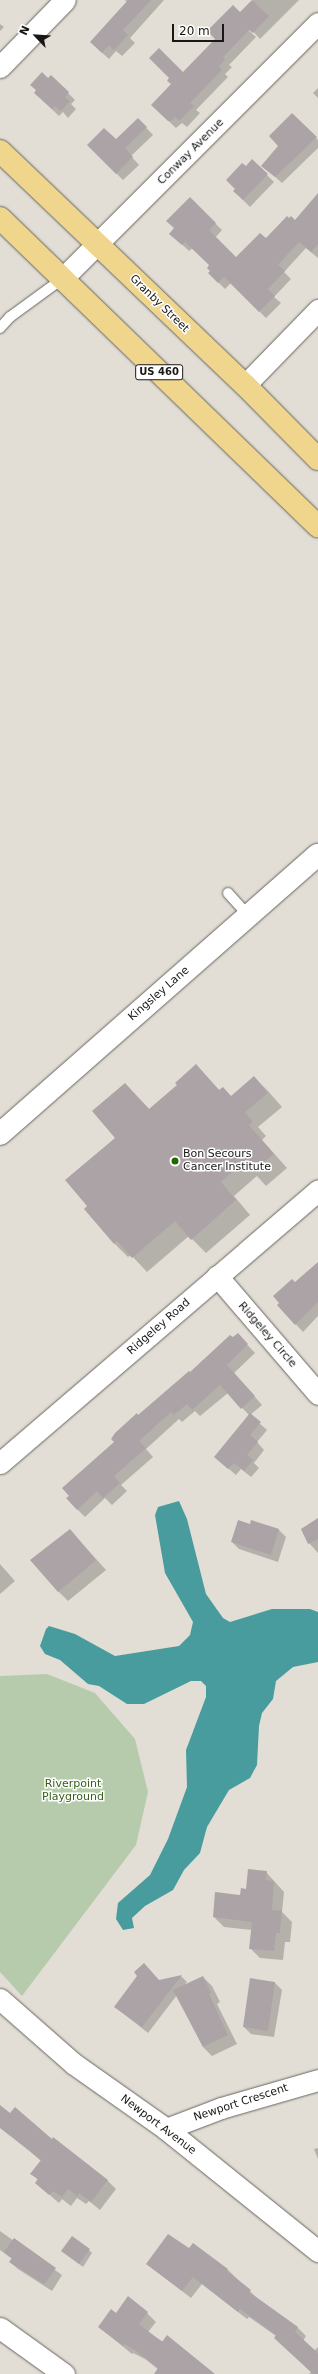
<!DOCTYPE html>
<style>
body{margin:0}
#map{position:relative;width:318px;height:2374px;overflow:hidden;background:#e2ded6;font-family:"DejaVu Sans",sans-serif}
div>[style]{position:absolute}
.green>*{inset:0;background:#b6cbac}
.water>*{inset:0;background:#499c9e}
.shadow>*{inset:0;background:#0003}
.building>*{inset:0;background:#aca3a7}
.roads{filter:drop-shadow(0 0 1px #68655f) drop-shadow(0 0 1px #68655f)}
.service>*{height:10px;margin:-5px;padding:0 5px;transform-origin:5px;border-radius:5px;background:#fff}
.minor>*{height:21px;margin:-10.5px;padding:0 10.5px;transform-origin:10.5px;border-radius:10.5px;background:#fff}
.tertiary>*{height:22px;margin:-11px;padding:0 11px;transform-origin:11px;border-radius:11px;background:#fff}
.primary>*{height:22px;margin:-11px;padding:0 11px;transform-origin:11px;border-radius:11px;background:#efd68c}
.dots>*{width:11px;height:11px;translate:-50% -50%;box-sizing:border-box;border:2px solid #fff;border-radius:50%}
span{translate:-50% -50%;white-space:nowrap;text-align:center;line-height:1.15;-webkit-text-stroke:3px #fff;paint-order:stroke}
.shield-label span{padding:1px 3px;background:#fff;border:1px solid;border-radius:3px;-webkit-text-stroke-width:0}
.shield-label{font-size:10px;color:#181715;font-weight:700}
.street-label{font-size:11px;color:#181715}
.poi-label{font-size:11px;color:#181715}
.left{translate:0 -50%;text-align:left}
.park-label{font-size:11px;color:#36601a}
.north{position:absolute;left:16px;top:16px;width:40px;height:40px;-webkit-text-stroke:3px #fff;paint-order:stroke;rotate:295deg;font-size:11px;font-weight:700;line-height:16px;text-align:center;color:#181715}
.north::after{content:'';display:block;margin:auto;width:14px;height:18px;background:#181715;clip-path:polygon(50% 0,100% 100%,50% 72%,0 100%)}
.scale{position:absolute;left:172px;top:24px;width:52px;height:18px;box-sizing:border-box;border:2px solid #181715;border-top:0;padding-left:5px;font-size:12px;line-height:14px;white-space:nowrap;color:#181715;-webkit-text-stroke:3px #fff;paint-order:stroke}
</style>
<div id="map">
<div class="green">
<i style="clip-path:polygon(47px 1674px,95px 1693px,135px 1739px,148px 1792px,136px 1845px,22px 1996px,0 1972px,0 1676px)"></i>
</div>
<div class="water">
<i style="clip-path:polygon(179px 1501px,187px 1519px,206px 1594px,223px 1618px,230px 1622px,272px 1609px,310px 1609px,318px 1612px,318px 1662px,293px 1667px,276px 1681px,273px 1699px,262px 1713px,259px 1726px,257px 1765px,250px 1778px,229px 1790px,207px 1827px,200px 1853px,184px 1870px,173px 1890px,145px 1906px,132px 1918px,134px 1928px,123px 1930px,116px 1919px,118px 1903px,150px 1875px,168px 1839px,187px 1787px,186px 1750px,206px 1697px,206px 1686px,201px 1681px,191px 1681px,144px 1704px,127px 1704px,99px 1686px,88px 1684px,60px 1660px,45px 1654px,40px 1646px,46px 1629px,49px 1626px,75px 1634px,115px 1656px,179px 1646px,190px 1635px,193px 1622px,165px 1573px,155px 1515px,158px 1507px)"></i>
</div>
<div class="shadow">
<i style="clip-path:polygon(125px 0,164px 0,130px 38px,135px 43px,122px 56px,116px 51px,109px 59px,98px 49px,127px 2px)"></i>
<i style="clip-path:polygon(253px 0,299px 0,260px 39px,247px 25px,245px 27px,256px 37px,229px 65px,232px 67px,225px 74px,228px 77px,196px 110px,200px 113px,187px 127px,182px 123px,176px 128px,159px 112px,183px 73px)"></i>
<i style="clip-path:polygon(0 24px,4px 27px,0 31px)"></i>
<i style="clip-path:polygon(51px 76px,75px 100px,71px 104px,76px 109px,68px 118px,63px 112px,59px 116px,42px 100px,48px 80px)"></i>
<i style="clip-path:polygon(318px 88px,318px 98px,313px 93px)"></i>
<i style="clip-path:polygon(292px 114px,318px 140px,318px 148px,282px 183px,263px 166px,280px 146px)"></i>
<i style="clip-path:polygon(138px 119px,153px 135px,131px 156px,139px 165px,123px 180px,88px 145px,116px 141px)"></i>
<i style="clip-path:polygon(246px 167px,267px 175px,274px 182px,250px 207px,241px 198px,236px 189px)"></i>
<i style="clip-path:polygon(318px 195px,318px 258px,306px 248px,284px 272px,291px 279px,274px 297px,281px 303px,266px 318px,231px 283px,225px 289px,216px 280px,211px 265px,193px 248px,189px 251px,171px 234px,190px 199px,222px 230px,215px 238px,236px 258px,295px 221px)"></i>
<i style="clip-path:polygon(196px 1065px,220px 1091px,231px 1097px,254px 1077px,268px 1091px,282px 1107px,258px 1127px,266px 1136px,262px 1140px,287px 1168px,266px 1186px,257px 1176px,234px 1196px,250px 1215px,206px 1253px,189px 1236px,147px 1272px,131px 1255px,128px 1257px,114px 1243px,89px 1206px,117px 1138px,125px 1084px,150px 1110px,178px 1085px)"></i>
<i style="clip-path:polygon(318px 1264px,318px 1316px,303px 1332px,278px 1305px,295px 1283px)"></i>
<i style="clip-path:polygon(237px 1334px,255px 1353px,234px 1373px,262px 1405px,250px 1415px,267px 1430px,257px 1442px,264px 1450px,254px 1463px,259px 1468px,251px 1477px,241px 1469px,236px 1475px,223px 1464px,249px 1415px,228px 1393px,200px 1416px,195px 1411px,182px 1422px,179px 1419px,146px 1449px,153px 1457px,121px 1485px,127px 1491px,112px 1505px,105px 1498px,85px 1517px,77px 1509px,190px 1373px)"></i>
<i style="clip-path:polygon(318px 1520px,318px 1553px,309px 1543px)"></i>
<i style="clip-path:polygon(252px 1521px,279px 1530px,286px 1537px,278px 1562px,239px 1549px,232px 1542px,250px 1525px)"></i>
<i style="clip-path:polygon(70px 1530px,106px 1570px,68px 1601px,58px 1591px)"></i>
<i style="clip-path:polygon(0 1564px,15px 1581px,0 1594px)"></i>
<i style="clip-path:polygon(266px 1872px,284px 1892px,282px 1912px,292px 1922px,290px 1942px,285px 1942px,283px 1960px,260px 1958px,250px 1948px,252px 1930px,224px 1927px,214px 1917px)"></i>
<i style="clip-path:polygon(139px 1976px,159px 1981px,181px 1976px,187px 1982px,184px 1986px,203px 1977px,212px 1986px,220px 2002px,217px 2004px,237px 2044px,212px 2056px,203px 2047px,177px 1995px,148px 2033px,115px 2007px)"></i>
<i style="clip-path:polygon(251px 1980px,275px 1983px,282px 1990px,274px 2037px,251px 2034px,244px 2027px)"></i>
<i style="clip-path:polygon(16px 2139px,107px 2180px,116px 2189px,100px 2210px,89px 2201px,86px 2204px,77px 2198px,71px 2206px,62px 2199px,59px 2203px,36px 2183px,38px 2180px,32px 2174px,41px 2161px)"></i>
<i style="clip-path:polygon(318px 2148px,318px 2159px,314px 2149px)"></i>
<i style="clip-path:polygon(0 2231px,62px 2275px,52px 2291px,18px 2269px,10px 2262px,12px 2259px,0 2250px)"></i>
<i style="clip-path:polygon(193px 2244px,228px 2270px,258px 2299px,298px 2328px,306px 2336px,303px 2341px,314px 2351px,318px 2347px,318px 2374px,309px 2374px,311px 2372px,276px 2336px,249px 2317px,247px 2319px,202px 2284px,191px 2298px,147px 2264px,190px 2250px)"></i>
<i style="clip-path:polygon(89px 2250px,92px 2253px,83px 2267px,66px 2254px)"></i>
<i style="clip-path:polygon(147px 2313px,156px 2322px,148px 2332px,213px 2374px,164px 2374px,145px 2359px,133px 2353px,132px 2354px,99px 2327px,116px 2314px)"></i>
</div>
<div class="building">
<i style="clip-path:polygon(128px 0,151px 0,123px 30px,128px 35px,114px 50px,109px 45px,102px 53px,90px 42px)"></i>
<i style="clip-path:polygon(252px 0,269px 16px,253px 33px,249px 30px,223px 57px,225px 60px,219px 66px,222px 70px,190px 103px,194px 106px,179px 121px,175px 117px,171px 121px,168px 121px,151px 105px,171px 84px,167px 81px,169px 78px,149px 58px,159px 48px,183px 72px,215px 39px,207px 31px,233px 5px,240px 12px)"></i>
<i style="clip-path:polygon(42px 72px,48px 78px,51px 75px,69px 92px,65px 97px,70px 101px,61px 111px,55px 106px,52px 109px,34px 93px,36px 90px,30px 85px)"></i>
<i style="clip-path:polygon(292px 113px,317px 137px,275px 177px,261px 166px,278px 146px,269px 136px)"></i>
<i style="clip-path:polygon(138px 118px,147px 127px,125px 148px,133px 157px,116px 174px,87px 145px,104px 128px,116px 139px)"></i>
<i style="clip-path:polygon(252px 159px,268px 174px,243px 200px,233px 191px,235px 189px,226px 180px,242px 163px,246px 166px)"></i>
<i style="clip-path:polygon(318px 193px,318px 244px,311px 252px,299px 242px,278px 265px,285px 271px,268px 289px,275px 296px,259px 312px,224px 277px,218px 283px,208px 273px,210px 271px,207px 268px,209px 265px,185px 242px,182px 245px,169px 234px,174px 228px,166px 221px,190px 197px,216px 223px,209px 230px,236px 257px,260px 233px,266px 238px,287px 216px,289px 218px,291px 216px,295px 220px)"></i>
<i style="clip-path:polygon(196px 1064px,219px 1090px,223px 1087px,231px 1096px,254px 1076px,268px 1093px,245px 1112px,253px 1122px,249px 1125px,274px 1154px,252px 1172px,243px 1162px,221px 1182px,236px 1200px,191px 1240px,175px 1221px,132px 1258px,117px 1241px,114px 1244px,84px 1209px,87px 1206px,65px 1180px,115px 1138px,92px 1111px,125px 1083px,149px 1109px,177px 1085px,175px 1083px)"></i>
<i style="clip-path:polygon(318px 1262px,318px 1302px,295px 1325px,277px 1305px,279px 1303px,273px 1296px,292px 1279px,295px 1282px)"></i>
<i style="clip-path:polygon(238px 1333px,248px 1344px,227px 1365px,255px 1396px,241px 1409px,220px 1385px,192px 1410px,187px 1404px,174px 1415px,171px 1412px,139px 1441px,146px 1448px,114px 1476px,120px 1483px,103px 1498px,97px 1491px,77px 1510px,66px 1498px,69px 1496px,62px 1488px,114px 1442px,111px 1439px,115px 1433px,137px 1413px,138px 1415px,189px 1371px,190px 1372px,230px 1335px,233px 1337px)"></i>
<i style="clip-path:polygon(250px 1413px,261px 1422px,250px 1435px,258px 1442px,247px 1455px,253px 1460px,244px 1471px,234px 1463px,228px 1469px,214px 1457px)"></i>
<i style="clip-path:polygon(318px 1518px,318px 1539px,308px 1544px,301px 1529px)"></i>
<i style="clip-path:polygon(238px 1520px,250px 1524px,251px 1520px,279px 1529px,271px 1555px,231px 1542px)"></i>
<i style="clip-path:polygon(70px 1529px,96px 1560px,58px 1592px,30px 1560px)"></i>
<i style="clip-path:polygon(248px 1869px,267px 1871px,266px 1880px,274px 1881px,272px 1910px,282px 1911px,280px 1933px,276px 1933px,274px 1951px,249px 1949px,252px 1922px,213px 1917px,215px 1892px,240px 1895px,241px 1888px,246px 1889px)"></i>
<i style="clip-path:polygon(144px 1963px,159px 1980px,182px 1975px,142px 2027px,114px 2007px,137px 1976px,134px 1972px)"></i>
<i style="clip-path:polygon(203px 1976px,211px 1993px,209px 1994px,228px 2035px,203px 2047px,173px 1990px)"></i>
<i style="clip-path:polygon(250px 1978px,275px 1982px,268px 2031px,243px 2027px)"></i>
<i style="clip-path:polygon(0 2105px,10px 2113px,15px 2107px,52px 2139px,53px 2137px,108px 2180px,91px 2202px,79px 2193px,77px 2196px,68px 2189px,62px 2197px,53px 2191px,49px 2195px,35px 2183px,38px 2179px,30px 2174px,41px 2160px,0 2128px)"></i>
<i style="clip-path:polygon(168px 2234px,189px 2248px,193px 2243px,228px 2269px,227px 2271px,251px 2290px,249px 2292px,298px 2327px,295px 2332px,318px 2353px,318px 2374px,313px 2374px,274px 2338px,276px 2335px,240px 2309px,238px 2312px,193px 2277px,182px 2291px,146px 2264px)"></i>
<i style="clip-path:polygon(72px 2236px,90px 2249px,79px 2264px,61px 2251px)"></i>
<i style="clip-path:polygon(14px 2238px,56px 2268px,44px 2284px,9px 2262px,12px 2258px,4px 2252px)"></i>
<i style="clip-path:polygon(128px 2296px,148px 2312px,139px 2324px,162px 2342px,167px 2335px,215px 2374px,154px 2374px,158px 2368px,135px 2350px,124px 2344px,123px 2346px,98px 2327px,111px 2309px,116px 2313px)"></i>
</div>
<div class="roads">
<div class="service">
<i style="left:0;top:328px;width:15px;rotate:-48deg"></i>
<i style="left:10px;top:317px;width:64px;rotate:-36.2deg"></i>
<i style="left:228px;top:893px;width:31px;rotate:48deg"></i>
</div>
<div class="minor">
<i style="left:0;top:67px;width:93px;rotate:-45.9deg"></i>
<i style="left:62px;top:279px;width:362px;rotate:-45deg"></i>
<i style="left:245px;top:385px;width:105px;rotate:-45.8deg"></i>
<i style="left:217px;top:1276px;width:155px;rotate:49.4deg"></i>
<i style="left:0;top:1463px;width:419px;rotate:-40.6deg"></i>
<i style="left:0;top:1999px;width:98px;rotate:41.3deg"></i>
<i style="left:74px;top:2064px;width:113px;rotate:35.2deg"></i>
<i style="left:166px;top:2129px;width:195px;rotate:38.8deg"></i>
<i style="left:166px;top:2129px;width:59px;rotate:-20.9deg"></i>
<i style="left:221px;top:2108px;width:101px;rotate:-16.1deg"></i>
<i style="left:0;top:2328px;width:79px;rotate:35.7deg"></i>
</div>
<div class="tertiary">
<i style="left:0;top:1134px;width:423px;rotate:-41.3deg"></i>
</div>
<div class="primary">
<i style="left:0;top:151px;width:339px;rotate:43.7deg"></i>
<i style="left:245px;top:385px;width:104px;rotate:45.4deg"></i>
<i style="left:0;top:218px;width:443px;rotate:44.1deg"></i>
</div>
</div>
<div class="dots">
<i style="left:175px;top:1161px;background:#1f6803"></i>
</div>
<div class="shield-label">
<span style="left:159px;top:372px">US 460</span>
</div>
<div class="street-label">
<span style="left:191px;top:152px;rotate:-45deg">Conway Avenue</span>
<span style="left:159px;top:304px;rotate:44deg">Granby Street</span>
<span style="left:159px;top:994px;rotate:-41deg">Kingsley Lane</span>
<span style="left:159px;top:1327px;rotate:-41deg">Ridgeley Road</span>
<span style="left:267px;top:1335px;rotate:49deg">Ridgeley Circle</span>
<span style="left:241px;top:2103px;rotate:-18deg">Newport Crescent</span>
<span style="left:158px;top:2125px;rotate:37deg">Newport Avenue</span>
</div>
<div class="poi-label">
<span class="left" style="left:183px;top:1161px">Bon Secours<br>Cancer Institute</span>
</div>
<div class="park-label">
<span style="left:73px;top:1791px">Riverpoint<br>Playground</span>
</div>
<div class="north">N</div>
<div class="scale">20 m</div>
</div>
